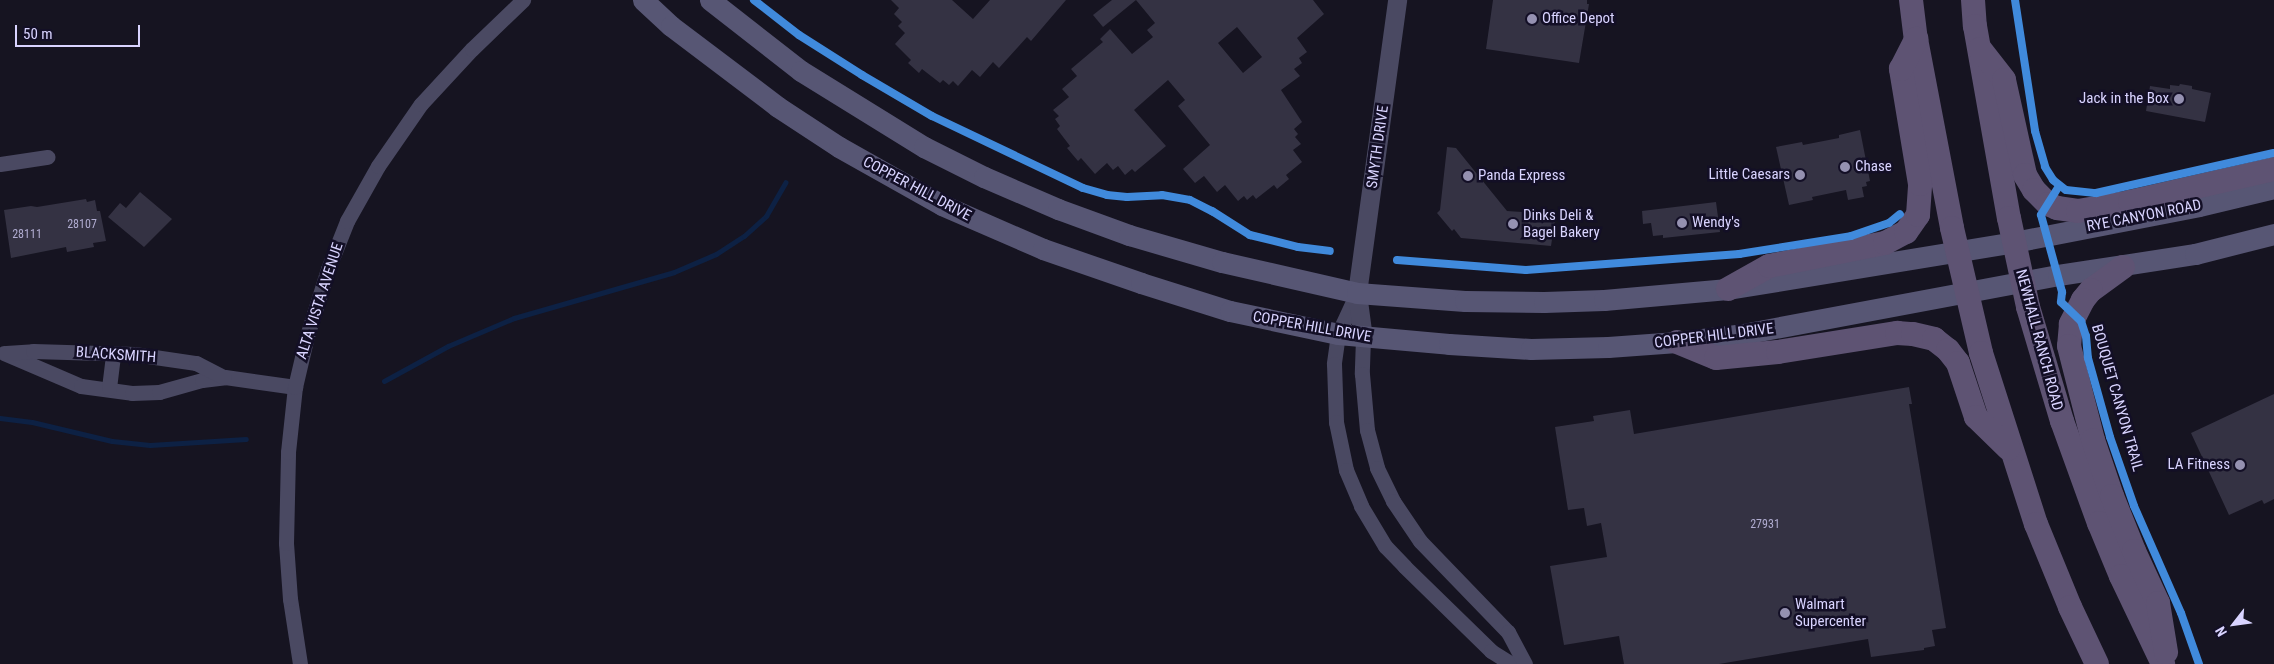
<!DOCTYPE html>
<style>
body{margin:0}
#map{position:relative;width:2274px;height:664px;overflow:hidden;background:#161421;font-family:"Roboto Condensed",sans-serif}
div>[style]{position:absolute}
.stream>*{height:5px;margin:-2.5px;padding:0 2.5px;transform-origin:2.5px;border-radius:2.5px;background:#0d2144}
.building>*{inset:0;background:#343243}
.minor>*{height:15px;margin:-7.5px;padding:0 7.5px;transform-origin:7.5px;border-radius:7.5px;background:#4a4962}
.tertiary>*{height:19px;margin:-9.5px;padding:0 9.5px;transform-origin:9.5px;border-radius:9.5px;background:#4a4962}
.secondary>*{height:21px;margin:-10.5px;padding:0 10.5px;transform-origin:10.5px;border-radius:10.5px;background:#575674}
.primary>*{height:24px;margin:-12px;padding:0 12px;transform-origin:12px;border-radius:12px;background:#5e5373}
.cycleway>*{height:8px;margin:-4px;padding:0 4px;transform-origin:4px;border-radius:4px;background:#408adc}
.dots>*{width:14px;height:14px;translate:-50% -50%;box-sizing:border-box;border:2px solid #130f26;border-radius:50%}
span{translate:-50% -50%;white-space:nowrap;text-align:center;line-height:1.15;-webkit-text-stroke:5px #130f26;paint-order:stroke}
.number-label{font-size:12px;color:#b0acd0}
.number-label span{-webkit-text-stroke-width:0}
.poi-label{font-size:15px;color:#d9d4ff}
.left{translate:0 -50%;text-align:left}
.right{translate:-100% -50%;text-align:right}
.street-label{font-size:15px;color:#d9d4ff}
.north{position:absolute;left:2209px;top:599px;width:50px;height:50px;-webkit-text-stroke:4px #130f26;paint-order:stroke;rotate:240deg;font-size:14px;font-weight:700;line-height:20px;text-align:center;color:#d9d4ff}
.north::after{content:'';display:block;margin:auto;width:18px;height:22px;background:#d9d4ff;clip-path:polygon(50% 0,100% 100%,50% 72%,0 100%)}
.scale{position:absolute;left:15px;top:25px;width:125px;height:22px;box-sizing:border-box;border:2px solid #d9d4ff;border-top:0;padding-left:6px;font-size:15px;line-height:18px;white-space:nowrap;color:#d9d4ff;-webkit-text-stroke:4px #130f26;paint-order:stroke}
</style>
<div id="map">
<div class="stream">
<i style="left:384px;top:381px;width:73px;rotate:-28.7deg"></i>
<i style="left:448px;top:346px;width:72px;rotate:-23deg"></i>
<i style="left:514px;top:318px;width:166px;rotate:-16deg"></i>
<i style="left:674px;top:272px;width:46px;rotate:-23.2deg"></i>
<i style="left:716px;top:254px;width:33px;rotate:-33deg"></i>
<i style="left:744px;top:236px;width:30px;rotate:-42deg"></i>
<i style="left:766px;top:216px;width:39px;rotate:-60deg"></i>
<i style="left:0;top:418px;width:32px;rotate:7deg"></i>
<i style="left:32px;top:422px;width:82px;rotate:13.4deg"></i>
<i style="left:112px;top:441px;width:38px;rotate:6deg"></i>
<i style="left:150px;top:445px;width:96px;rotate:-3.6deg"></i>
</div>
<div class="building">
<i style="clip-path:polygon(891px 0,952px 0,973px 19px,990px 0,1066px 0,1031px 41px,1027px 37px,999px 68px,993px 62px,980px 77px,972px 70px,958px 86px,953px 81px,949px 85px,943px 80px,940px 83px,922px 69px,919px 73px,908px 63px,911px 60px,895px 44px,905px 33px,898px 26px,902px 22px,894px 14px,899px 8px)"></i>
<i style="clip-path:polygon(1112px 0,1136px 0,1103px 27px,1093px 15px)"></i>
<i style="clip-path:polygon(evenodd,1136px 0,1313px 0,1324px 14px,1297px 38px,1307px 52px,1299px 58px,1302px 63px,1294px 69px,1300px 76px,1281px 90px,1302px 122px,1294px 129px,1298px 134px,1295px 137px,1301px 144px,1293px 150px,1302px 162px,1286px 175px,1289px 179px,1277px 189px,1274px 185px,1256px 199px,1253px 195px,1247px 200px,1244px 196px,1238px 201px,1225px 185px,1217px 192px,1204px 176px,1195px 183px,1183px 169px,1210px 145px,1178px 106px,1185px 100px,1168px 80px,1134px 110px,1166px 146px,1135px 172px,1132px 169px,1125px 175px,1118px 166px,1113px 170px,1107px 163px,1095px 174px,1081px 158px,1078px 161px,1067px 148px,1070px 146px,1057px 129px,1060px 126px,1055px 119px,1059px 116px,1053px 110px,1069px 97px,1062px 89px,1077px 76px,1071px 69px,1103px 42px,1100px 39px,1110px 29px,1132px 54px,1153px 37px,1147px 30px,1155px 23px,1136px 0,1237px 27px,1262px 57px,1243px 73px,1218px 43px,1237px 27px)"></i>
<i style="clip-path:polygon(1493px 0,1587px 0,1587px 4px,1589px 4px,1579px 63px,1486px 49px)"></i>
<i style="clip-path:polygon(2180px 84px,2192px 86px,2192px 89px,2211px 93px,2205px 122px,2146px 111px,2150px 86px,2170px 89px,2170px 85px,2179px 86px)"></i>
<i style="clip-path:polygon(1860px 130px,1870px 181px,1866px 182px,1867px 186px,1862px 187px,1864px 197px,1848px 200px,1846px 190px,1812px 197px,1813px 200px,1789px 205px,1776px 147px,1802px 142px,1803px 145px,1839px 138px,1839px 135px)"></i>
<i style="clip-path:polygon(1447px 147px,1456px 148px,1507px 211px,1536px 213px,1546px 211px,1553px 214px,1555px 220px,1551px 246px,1461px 238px,1454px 229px,1452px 231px,1437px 213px,1440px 210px)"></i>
<i style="clip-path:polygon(140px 192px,172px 219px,144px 247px,108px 217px,120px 203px,126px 208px)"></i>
<i style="clip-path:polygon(86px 199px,87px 202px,95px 200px,97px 211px,100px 211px,106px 241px,93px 243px,94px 247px,67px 252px,66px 247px,11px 258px,4px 210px,31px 206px,37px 207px)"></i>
<i style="clip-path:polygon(1716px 202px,1720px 232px,1663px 238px,1663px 235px,1653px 236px,1651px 223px,1643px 224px,1642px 211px)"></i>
<i style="clip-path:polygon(1909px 387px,1912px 404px,1909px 404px,1946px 628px,1932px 630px,1935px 646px,1924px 648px,1924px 650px,1871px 657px,1868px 639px,1719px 664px,1624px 664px,1619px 636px,1564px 645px,1550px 566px,1607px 557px,1601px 523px,1587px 526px,1584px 508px,1568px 510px,1555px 427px,1594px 421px,1593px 416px,1630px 410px,1634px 434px)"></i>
<i style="clip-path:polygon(2274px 394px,2274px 499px,2264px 504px,2262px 500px,2229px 515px,2191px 433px)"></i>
</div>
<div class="minor">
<i style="left:0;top:164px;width:48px;rotate:-8.5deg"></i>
<i style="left:1357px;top:293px;width:45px;rotate:114.9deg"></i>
<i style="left:1338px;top:334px;width:30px;rotate:98deg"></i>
<i style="left:1334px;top:364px;width:58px;rotate:88deg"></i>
<i style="left:1336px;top:422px;width:49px;rotate:78.2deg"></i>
<i style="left:1346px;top:470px;width:39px;rotate:67deg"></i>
<i style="left:1361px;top:506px;width:47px;rotate:59deg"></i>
<i style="left:1385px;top:546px;width:28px;rotate:46deg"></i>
<i style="left:1404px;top:566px;width:122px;rotate:44.3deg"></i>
<i style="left:1491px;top:651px;width:25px;rotate:32deg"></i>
<i style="left:1363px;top:338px;width:36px;rotate:92deg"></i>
<i style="left:1362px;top:374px;width:56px;rotate:84.9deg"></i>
<i style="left:1367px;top:430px;width:39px;rotate:75deg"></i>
<i style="left:1377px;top:468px;width:37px;rotate:64deg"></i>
<i style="left:1393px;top:501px;width:48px;rotate:56deg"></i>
<i style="left:1420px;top:541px;width:127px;rotate:46deg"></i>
<i style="left:1508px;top:632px;width:36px;rotate:62deg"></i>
<i style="left:4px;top:353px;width:84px;rotate:23.2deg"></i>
<i style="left:81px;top:386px;width:51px;rotate:7.8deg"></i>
<i style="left:132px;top:393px;width:27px;rotate:-2deg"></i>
<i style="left:159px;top:392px;width:45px;rotate:-15.6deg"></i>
<i style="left:202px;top:380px;width:23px;rotate:-7deg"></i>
<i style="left:225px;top:377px;width:71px;rotate:8.1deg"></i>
<i style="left:6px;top:353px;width:27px;rotate:-4deg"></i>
<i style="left:33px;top:351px;width:101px;rotate:1.7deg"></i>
<i style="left:134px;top:354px;width:63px;rotate:8.3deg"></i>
<i style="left:196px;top:363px;width:31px;rotate:27deg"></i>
<i style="left:109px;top:388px;width:34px;rotate:-83deg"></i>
<i style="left:300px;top:664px;width:66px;rotate:-98.7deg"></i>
<i style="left:290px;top:599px;width:56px;rotate:-94.1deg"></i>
<i style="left:286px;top:543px;width:91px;rotate:-88.7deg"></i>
<i style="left:288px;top:452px;width:65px;rotate:-83.9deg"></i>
<i style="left:295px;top:387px;width:52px;rotate:-76.8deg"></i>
<i style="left:307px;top:336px;width:70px;rotate:-72.6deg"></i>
<i style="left:328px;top:269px;width:52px;rotate:-68.4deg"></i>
<i style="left:347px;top:221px;width:63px;rotate:-60.6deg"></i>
<i style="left:378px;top:166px;width:75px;rotate:-55.3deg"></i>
<i style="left:421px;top:104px;width:75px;rotate:-47.2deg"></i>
<i style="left:472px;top:49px;width:71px;rotate:-43.9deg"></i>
</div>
<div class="tertiary">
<i style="left:1363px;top:338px;width:45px;rotate:-97.6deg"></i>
<i style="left:1357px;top:293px;width:296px;rotate:-82.2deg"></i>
</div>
<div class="secondary">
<i style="left:643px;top:0;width:38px;rotate:43deg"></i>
<i style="left:671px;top:26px;width:134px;rotate:37.1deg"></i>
<i style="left:778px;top:107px;width:73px;rotate:33.3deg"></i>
<i style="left:839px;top:147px;width:118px;rotate:29.4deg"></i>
<i style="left:942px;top:205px;width:110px;rotate:23.5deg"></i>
<i style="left:1043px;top:249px;width:104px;rotate:19.1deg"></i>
<i style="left:1141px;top:283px;width:93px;rotate:17.5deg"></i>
<i style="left:1230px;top:311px;width:110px;rotate:12deg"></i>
<i style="left:1338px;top:334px;width:111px;rotate:5.1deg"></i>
<i style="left:1449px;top:344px;width:82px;rotate:3.5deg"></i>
<i style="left:1531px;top:349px;width:77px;rotate:-1.5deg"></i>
<i style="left:1608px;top:347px;width:69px;rotate:-4.1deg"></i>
<i style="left:1677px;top:342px;width:66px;rotate:-6.9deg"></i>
<i style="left:1743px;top:334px;width:320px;rotate:-10.6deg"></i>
<i style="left:2058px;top:275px;width:139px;rotate:-8.7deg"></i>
<i style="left:2195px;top:254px;width:81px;rotate:-14.2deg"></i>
<i style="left:710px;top:0;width:115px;rotate:38deg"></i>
<i style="left:801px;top:71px;width:145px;rotate:31.7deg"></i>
<i style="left:924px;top:147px;width:67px;rotate:26.6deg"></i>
<i style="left:984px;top:177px;width:81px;rotate:23.4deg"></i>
<i style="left:1058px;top:209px;width:76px;rotate:20.1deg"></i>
<i style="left:1129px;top:235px;width:97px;rotate:16.2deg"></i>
<i style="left:1222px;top:262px;width:139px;rotate:12.9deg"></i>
<i style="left:1357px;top:293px;width:108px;rotate:4.2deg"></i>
<i style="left:1465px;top:301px;width:79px;rotate:0.7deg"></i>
<i style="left:1544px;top:302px;width:60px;rotate:-1.9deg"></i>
<i style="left:1604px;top:300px;width:124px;rotate:-5.1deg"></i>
<i style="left:1728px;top:289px;width:290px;rotate:-9.3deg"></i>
<i style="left:2014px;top:242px;width:188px;rotate:-11deg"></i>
<i style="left:2199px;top:206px;width:77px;rotate:-13.5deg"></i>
</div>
<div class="primary">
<i style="left:1911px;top:0;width:39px;rotate:83deg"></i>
<i style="left:1916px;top:39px;width:192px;rotate:79.2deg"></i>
<i style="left:1952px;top:228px;width:128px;rotate:76.9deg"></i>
<i style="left:1981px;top:353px;width:180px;rotate:72.2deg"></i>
<i style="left:2036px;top:524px;width:90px;rotate:67.7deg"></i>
<i style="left:2070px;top:607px;width:63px;rotate:64.7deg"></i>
<i style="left:1973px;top:0;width:26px;rotate:86deg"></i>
<i style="left:1975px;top:26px;width:195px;rotate:80deg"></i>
<i style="left:2009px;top:218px;width:91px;rotate:77.9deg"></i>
<i style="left:2028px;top:307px;width:119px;rotate:73.4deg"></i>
<i style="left:2062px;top:421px;width:109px;rotate:70.1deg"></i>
<i style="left:2099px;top:523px;width:57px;rotate:67.5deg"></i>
<i style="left:2121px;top:576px;width:98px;rotate:64.5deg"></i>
<i style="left:1980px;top:49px;width:39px;rotate:52deg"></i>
<i style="left:2004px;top:80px;width:97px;rotate:77.5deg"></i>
<i style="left:2025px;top:175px;width:17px;rotate:59deg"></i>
<i style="left:2034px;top:190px;width:20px;rotate:45deg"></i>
<i style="left:2048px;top:204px;width:10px;rotate:24deg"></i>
<i style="left:2057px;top:208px;width:21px;rotate:8deg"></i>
<i style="left:2078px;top:211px;width:53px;rotate:-9.8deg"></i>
<i style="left:2130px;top:202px;width:148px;rotate:-12.9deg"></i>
<i style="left:2123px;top:267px;width:39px;rotate:144deg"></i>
<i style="left:2091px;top:290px;width:13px;rotate:129deg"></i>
<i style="left:2083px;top:300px;width:27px;rotate:117deg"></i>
<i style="left:2071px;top:324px;width:22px;rotate:95deg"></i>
<i style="left:2069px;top:346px;width:97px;rotate:75.7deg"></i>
<i style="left:2093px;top:440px;width:59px;rotate:71.3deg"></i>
<i style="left:2112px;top:496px;width:59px;rotate:68.2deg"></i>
<i style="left:2134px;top:551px;width:57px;rotate:65.2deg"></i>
<i style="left:2158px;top:603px;width:50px;rotate:80.7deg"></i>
<i style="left:1728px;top:289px;width:47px;rotate:-29.3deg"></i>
<i style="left:1769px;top:266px;width:118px;rotate:-11.2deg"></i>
<i style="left:1885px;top:243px;width:24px;rotate:-28deg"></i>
<i style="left:1906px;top:232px;width:21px;rotate:-55deg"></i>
<i style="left:1918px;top:215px;width:31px;rotate:-86deg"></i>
<i style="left:1920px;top:184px;width:117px;rotate:-99.4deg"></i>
<i style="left:1901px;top:69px;width:34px;rotate:-63deg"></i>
<i style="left:1677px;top:342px;width:42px;rotate:22.3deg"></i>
<i style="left:1716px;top:358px;width:62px;rotate:-5.5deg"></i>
<i style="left:1778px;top:352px;width:121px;rotate:-9.1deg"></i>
<i style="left:1897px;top:333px;width:16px;rotate:4deg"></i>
<i style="left:1913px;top:334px;width:22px;rotate:13deg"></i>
<i style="left:1934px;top:339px;width:18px;rotate:38deg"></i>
<i style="left:1948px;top:350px;width:16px;rotate:52deg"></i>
<i style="left:1958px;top:363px;width:57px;rotate:71.6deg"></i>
<i style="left:1976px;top:417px;width:45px;rotate:44.1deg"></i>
</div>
<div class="cycleway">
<i style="left:754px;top:0;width:57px;rotate:37.9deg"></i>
<i style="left:799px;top:35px;width:75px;rotate:32.4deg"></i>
<i style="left:862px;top:75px;width:81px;rotate:30.4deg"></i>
<i style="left:932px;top:116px;width:167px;rotate:25.5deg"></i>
<i style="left:1083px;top:188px;width:25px;rotate:16deg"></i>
<i style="left:1107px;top:195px;width:20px;rotate:6deg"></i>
<i style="left:1127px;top:197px;width:35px;rotate:-3deg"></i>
<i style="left:1162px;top:195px;width:28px;rotate:10deg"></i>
<i style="left:1190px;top:200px;width:25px;rotate:27deg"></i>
<i style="left:1212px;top:211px;width:45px;rotate:32.3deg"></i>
<i style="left:1250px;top:235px;width:49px;rotate:14deg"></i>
<i style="left:1298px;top:247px;width:32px;rotate:7deg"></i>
<i style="left:2015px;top:0;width:133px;rotate:81.3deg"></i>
<i style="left:2035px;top:131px;width:37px;rotate:74deg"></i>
<i style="left:2045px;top:167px;width:15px;rotate:58deg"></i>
<i style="left:2053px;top:180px;width:16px;rotate:38deg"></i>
<i style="left:2066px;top:190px;width:30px;rotate:6deg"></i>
<i style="left:2096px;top:193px;width:182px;rotate:-12.7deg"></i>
<i style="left:2059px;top:186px;width:34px;rotate:122deg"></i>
<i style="left:2041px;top:215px;width:80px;rotate:74.7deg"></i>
<i style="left:2062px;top:292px;width:10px;rotate:96deg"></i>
<i style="left:2061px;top:302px;width:28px;rotate:44deg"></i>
<i style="left:2081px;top:321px;width:16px;rotate:72deg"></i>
<i style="left:2086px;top:336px;width:22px;rotate:85deg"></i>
<i style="left:2088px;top:358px;width:82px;rotate:74.4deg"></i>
<i style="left:2110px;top:437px;width:73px;rotate:70.8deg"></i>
<i style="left:2134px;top:506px;width:117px;rotate:66.3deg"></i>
<i style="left:2181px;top:613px;width:54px;rotate:70.6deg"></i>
<i style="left:1397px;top:260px;width:129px;rotate:4.4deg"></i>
<i style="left:1526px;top:270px;width:214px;rotate:-4.3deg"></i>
<i style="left:1739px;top:254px;width:113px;rotate:-9.1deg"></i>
<i style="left:1851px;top:236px;width:40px;rotate:-18.9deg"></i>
<i style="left:1889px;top:223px;width:14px;rotate:-39deg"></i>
</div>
<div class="dots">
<i style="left:1532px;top:19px;background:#9591b1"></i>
<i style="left:2179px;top:99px;background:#9591b1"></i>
<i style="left:1845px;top:167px;background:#9591b1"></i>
<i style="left:1800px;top:175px;background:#9591b1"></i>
<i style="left:1468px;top:176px;background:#9591b1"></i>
<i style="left:1682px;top:223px;background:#9591b1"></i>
<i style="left:1513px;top:224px;background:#9591b1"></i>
<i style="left:2240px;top:465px;background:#9591b1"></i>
<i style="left:1785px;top:613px;background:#9591b1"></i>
</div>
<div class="number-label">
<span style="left:82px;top:225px">28107</span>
<span style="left:27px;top:235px">28111</span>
<span style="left:1765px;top:525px">27931</span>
</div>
<div class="poi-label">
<span class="left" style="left:1542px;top:19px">Office Depot</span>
<span class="right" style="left:2169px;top:99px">Jack in the Box</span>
<span class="left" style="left:1855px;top:167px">Chase</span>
<span class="right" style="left:1790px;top:175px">Little Caesars</span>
<span class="left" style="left:1478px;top:176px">Panda Express</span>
<span class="left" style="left:1523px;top:224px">Dinks Deli &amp;<br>Bagel Bakery</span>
<span class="left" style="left:1692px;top:223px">Wendy's</span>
<span class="right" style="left:2230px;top:465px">LA Fitness</span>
<span class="left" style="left:1795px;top:613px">Walmart<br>Supercenter</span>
</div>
<div class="street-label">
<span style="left:1378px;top:147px;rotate:-82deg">SMYTH DRIVE</span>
<span style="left:917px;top:189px;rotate:28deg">COPPER HILL DRIVE</span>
<span style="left:2144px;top:216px;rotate:-11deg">RYE CANYON ROAD</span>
<span style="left:320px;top:301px;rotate:-72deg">ALTA VISTA AVENUE</span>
<span style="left:1312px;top:327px;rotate:10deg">COPPER HILL DRIVE</span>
<span style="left:1714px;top:336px;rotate:-7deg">COPPER HILL DRIVE</span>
<span style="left:2039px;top:340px;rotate:75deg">NEWHALL RANCH ROAD</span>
<span style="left:116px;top:355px;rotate:4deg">BLACKSMITH</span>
<span style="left:2117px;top:398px;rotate:74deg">BOUQUET CANYON TRAIL</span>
</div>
<div class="north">N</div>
<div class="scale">50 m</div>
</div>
